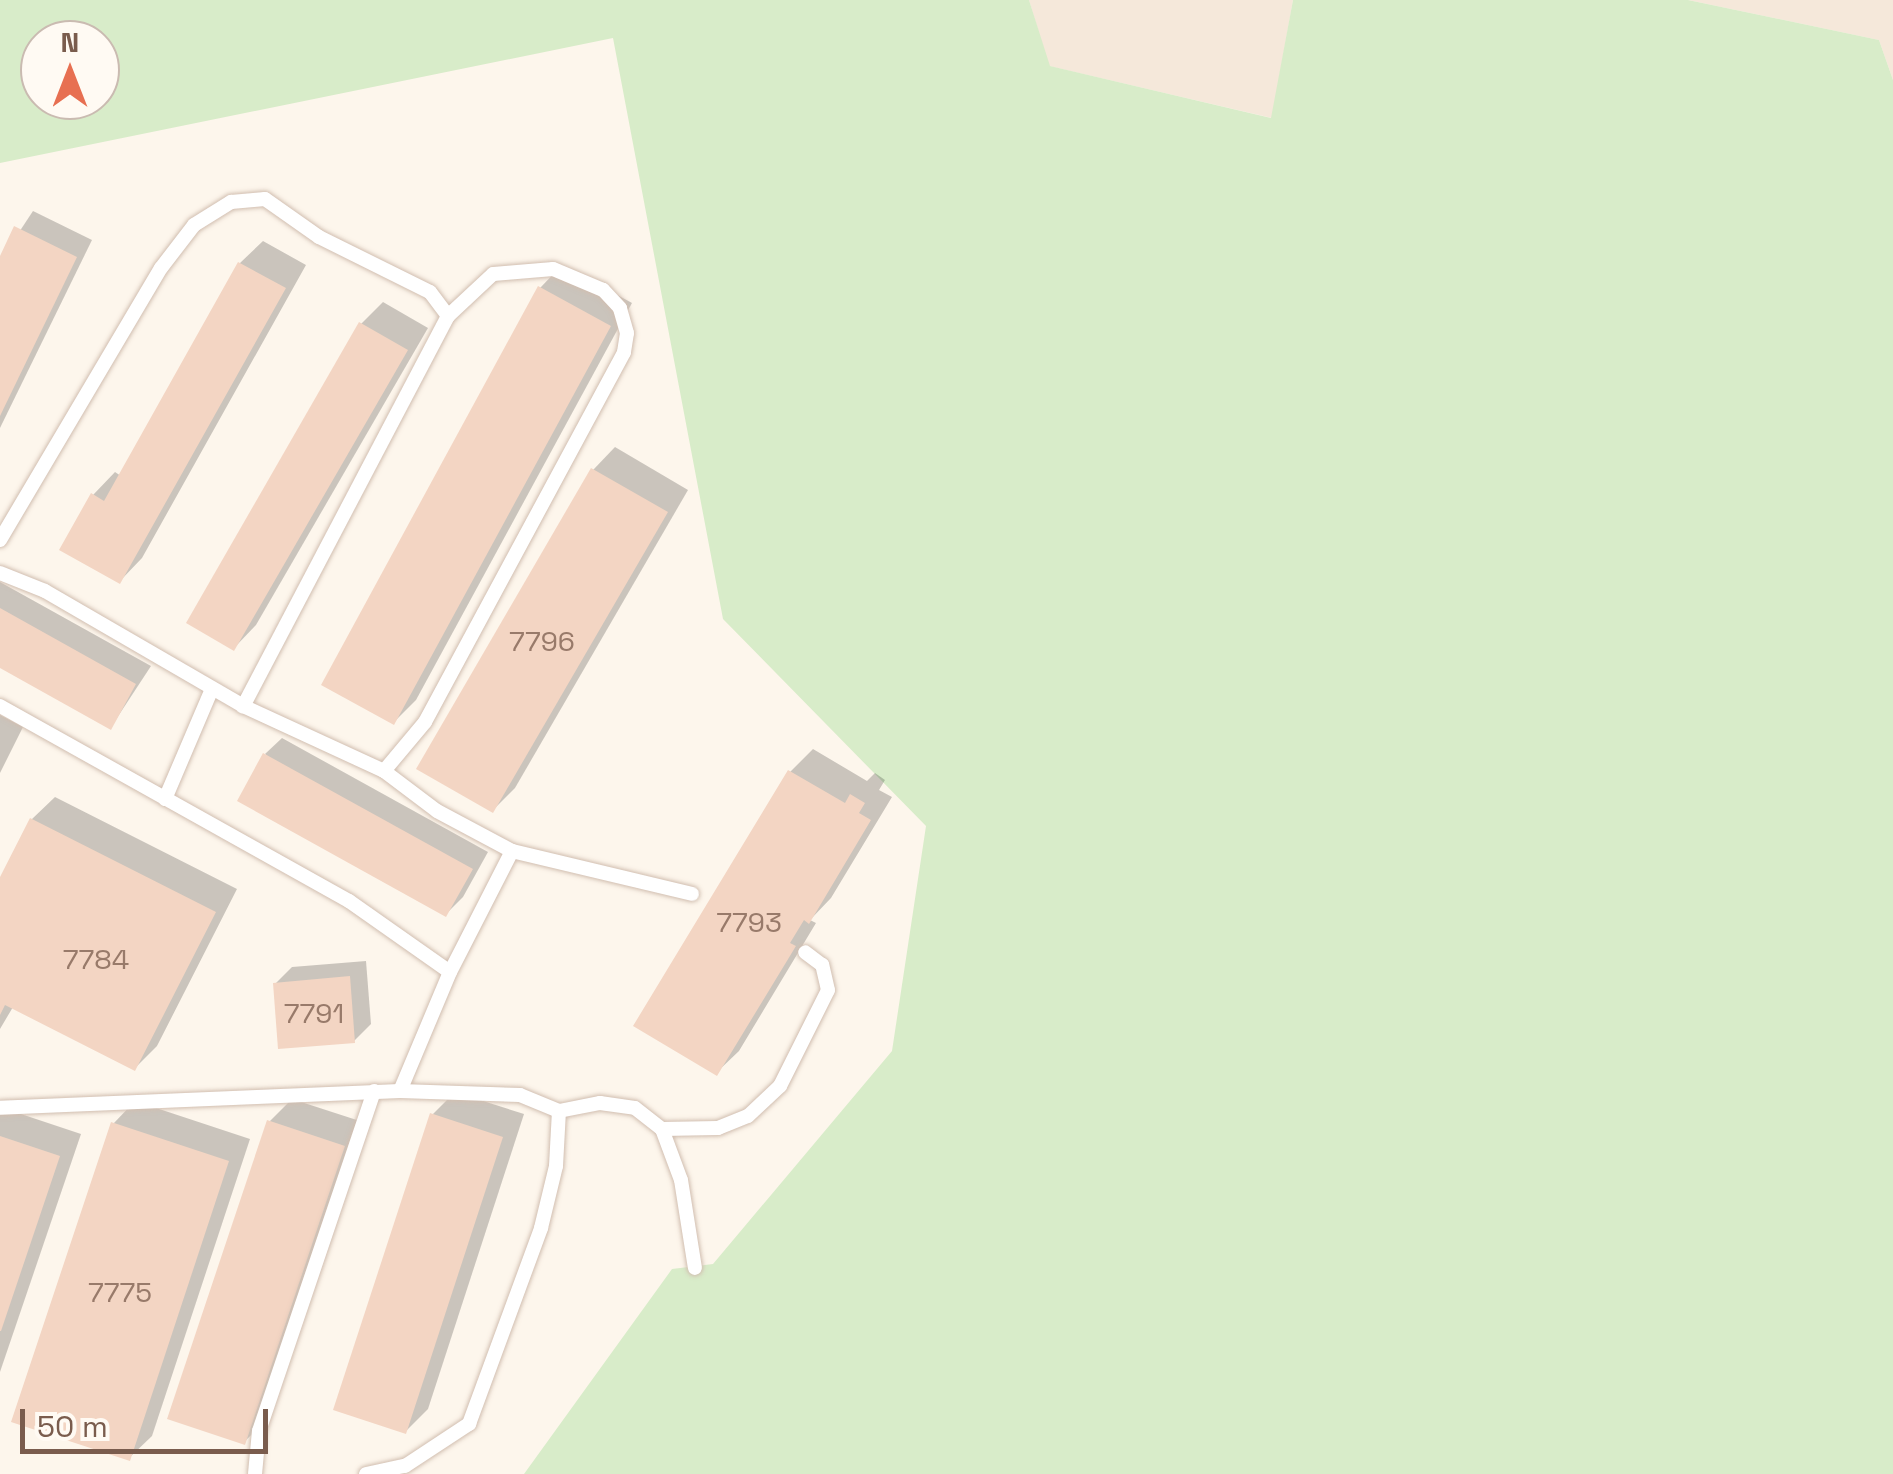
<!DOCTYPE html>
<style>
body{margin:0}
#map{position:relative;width:1893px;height:1474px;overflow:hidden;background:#fdf6ec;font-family:"Space Grotesk",sans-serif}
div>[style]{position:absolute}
.residential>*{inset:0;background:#f5e8da}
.green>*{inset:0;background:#d8ecc9}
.shadow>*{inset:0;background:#0003}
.building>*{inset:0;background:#f3d5c3}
.roads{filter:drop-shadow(0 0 2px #d1beb0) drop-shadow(0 0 2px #d1beb0)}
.service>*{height:14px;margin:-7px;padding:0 7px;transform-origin:7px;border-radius:7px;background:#fff}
span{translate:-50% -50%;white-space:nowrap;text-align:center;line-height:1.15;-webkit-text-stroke:10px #fffaf3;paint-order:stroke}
.number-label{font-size:28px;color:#987a6a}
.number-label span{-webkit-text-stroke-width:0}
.north{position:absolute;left:20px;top:20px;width:100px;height:100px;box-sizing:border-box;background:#fffaf3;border:2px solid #cabbb1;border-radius:50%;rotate:0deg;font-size:28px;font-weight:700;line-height:40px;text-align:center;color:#7a5c4d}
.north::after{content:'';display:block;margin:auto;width:35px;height:45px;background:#e76f51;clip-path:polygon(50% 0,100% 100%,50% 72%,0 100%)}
.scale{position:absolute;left:20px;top:1409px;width:248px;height:45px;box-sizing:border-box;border:5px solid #7a5c4d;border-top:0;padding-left:12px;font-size:30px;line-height:35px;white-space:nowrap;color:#7a5c4d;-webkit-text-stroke:8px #fffaf3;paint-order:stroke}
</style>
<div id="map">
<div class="residential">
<i style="clip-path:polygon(1029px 0,1293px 0,1272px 118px,1049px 66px)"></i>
<i style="clip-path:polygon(1688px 0,1893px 0,1893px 80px,1879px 40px)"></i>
</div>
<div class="green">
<i style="clip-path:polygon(evenodd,0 0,1029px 0,1050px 66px,1271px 118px,1293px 0,1688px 0,1879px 40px,1893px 80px,1893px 1474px,524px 1474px,672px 1269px,713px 1264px,892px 1051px,926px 826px,723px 619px,613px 38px,0 163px,0 0,40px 40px,100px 40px,100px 100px,40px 100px,40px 40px)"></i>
</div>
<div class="shadow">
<i style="clip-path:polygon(33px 211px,92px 240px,0 428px,0 261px)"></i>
<i style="clip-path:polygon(263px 241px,306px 265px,142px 558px,120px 581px,93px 495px,115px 472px,121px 476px,240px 263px)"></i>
<i style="clip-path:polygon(562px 265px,632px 303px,416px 700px,394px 722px,540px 288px)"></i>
<i style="clip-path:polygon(383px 302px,428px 328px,256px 625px,234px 648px,361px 324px)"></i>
<i style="clip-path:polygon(615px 447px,688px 490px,515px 788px,493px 810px,593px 470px)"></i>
<i style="clip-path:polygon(0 582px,151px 666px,111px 727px,0 665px)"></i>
<i style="clip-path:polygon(0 715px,23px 727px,0 773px)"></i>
<i style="clip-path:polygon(282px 738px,488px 852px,463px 897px,446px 914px,265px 754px)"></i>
<i style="clip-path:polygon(813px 749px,867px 781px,875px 773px,885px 780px,879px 790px,892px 797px,831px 898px,810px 920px,816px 923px,739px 1051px,716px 1073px,790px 772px)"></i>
<i style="clip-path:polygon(55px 797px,237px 889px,157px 1046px,135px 1068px,13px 1007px,0 1029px,0 883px,32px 819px)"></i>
<i style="clip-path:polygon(366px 961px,371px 1024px,354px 1041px,275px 984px,292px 967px)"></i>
<i style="clip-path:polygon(455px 1092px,524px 1114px,428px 1409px,406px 1431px,433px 1114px)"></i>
<i style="clip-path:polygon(292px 1099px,366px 1123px,267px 1420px,244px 1442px,270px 1121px)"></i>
<i style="clip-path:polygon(135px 1101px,250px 1139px,152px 1436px,129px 1458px,113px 1124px)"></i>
<i style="clip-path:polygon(0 1107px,81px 1134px,0 1372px)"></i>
</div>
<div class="building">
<i style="clip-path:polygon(14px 226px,77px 257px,0 416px,0 256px)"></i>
<i style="clip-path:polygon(238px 262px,286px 288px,120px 584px,59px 550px,91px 493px,104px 501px)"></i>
<i style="clip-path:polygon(538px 286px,611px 326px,394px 725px,321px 685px)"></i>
<i style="clip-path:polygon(359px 322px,408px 350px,234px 651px,186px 623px)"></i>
<i style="clip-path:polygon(591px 468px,668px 512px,493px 813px,416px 769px)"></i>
<i style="clip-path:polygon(0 608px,136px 684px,111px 730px,0 668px)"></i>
<i style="clip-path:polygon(263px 753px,473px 869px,446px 917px,237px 801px)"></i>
<i style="clip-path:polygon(788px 770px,845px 803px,850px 794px,865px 803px,859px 813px,871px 820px,809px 924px,804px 920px,790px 943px,796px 946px,717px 1076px,633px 1026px)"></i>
<i style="clip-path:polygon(30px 818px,216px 912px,135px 1071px,5px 1005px,0 1015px,0 877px)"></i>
<i style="clip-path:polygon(350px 976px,355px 1043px,278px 1049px,273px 983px)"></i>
<i style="clip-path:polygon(430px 1113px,503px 1137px,406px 1434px,333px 1410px)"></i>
<i style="clip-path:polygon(267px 1120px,345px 1146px,245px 1445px,167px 1419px)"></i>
<i style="clip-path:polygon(111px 1122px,229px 1161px,130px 1461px,11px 1422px)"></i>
<i style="clip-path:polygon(0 1136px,60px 1156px,1px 1331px,0 1331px)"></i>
</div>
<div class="roads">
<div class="service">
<i style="left:0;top:540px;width:316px;rotate:-59.4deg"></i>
<i style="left:161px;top:268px;width:54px;rotate:-52.5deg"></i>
<i style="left:194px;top:225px;width:44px;rotate:-31.9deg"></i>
<i style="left:231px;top:202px;width:34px;rotate:-5deg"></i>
<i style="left:265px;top:199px;width:66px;rotate:35.1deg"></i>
<i style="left:319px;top:237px;width:124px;rotate:26.4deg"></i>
<i style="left:430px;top:292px;width:30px;rotate:53deg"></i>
<i style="left:448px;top:316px;width:441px;rotate:117.7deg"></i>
<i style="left:0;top:573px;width:48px;rotate:21.8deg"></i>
<i style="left:45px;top:591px;width:229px;rotate:30.1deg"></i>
<i style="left:243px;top:706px;width:155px;rotate:24.7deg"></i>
<i style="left:384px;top:771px;width:66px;rotate:37deg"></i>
<i style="left:437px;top:811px;width:85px;rotate:28.1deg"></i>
<i style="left:512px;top:851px;width:136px;rotate:117.1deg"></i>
<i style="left:450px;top:972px;width:129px;rotate:112.8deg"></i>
<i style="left:400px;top:1091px;width:400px;rotate:177.6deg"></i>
<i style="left:0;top:706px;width:400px;rotate:29.2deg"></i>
<i style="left:349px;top:901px;width:123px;rotate:35.1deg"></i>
<i style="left:384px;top:771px;width:64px;rotate:-50.1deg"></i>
<i style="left:425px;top:722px;width:420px;rotate:-61.7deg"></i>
<i style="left:624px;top:352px;width:19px;rotate:-81deg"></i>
<i style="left:627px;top:333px;width:26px;rotate:-106deg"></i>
<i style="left:620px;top:308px;width:25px;rotate:-133deg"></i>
<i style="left:603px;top:290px;width:54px;rotate:-157.2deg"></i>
<i style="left:553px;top:269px;width:60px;rotate:175.2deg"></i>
<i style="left:493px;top:274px;width:62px;rotate:137deg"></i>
<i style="left:165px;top:799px;width:120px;rotate:-66.9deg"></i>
<i style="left:512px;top:851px;width:185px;rotate:13.4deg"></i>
<i style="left:400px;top:1091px;width:120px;rotate:1.9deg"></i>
<i style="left:520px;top:1095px;width:42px;rotate:22.3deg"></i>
<i style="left:559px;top:1111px;width:42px;rotate:-11deg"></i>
<i style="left:600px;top:1103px;width:35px;rotate:8deg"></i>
<i style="left:635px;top:1108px;width:34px;rotate:38deg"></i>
<i style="left:662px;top:1129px;width:54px;rotate:69.6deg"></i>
<i style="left:681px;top:1180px;width:89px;rotate:81deg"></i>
<i style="left:662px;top:1129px;width:56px;rotate:-1deg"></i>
<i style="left:718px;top:1128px;width:32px;rotate:-22deg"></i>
<i style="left:748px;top:1116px;width:44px;rotate:-43.2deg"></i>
<i style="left:780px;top:1086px;width:107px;rotate:-63.4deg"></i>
<i style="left:828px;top:990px;width:26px;rotate:-103deg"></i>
<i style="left:822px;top:965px;width:21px;rotate:-143deg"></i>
<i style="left:255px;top:1474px;width:43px;rotate:-84.7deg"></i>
<i style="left:259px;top:1431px;width:359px;rotate:-71.3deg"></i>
<i style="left:366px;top:1474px;width:40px;rotate:-12deg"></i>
<i style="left:405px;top:1466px;width:77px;rotate:-33.3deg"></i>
<i style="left:469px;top:1424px;width:209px;rotate:-69.8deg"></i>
<i style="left:541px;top:1228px;width:64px;rotate:-76.4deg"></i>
<i style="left:556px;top:1166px;width:55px;rotate:-86.9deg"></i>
</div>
</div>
<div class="number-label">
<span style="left:542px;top:641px">7796</span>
<span style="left:749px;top:922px">7793</span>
<span style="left:96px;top:959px">7784</span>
<span style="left:314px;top:1013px">7791</span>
<span style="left:120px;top:1292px">7775</span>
</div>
<div class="north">N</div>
<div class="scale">50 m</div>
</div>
